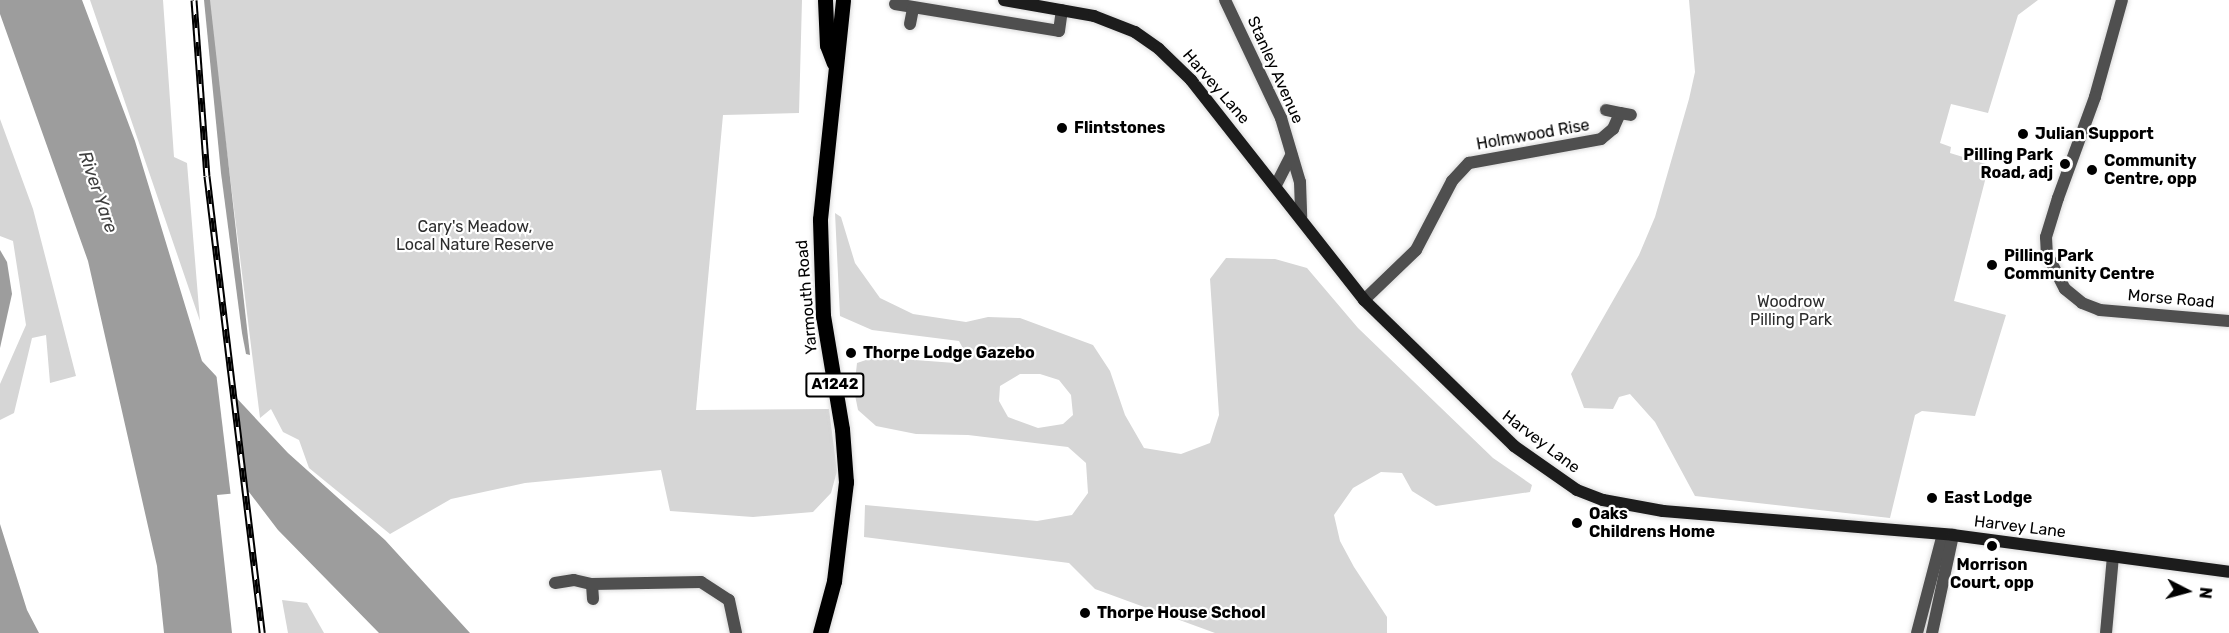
<!DOCTYPE html>
<style>
body{margin:0}
#map{position:relative;width:2229px;height:633px;overflow:hidden;background:#fff;font-family:Rubik,sans-serif}
div>[style]{position:absolute}
.green>*{inset:0;background:#d6d6d6}
.water>*{inset:0;background:#9d9d9d}
.pier>*{inset:0;background:#fff}
.roads{filter:drop-shadow(0 0 2px #dbdbdb) drop-shadow(0 0 2px #dbdbdb)}
.street>*{height:12px;margin:-6px;padding:0 6px;transform-origin:6px;border-radius:6px;background:#4f4f4f}
.secondary>*{height:12px;margin:-6px;padding:0 6px;transform-origin:6px;border-radius:6px;background:#1c1c1c}
.primary>*{height:15px;margin:-7.5px;padding:0 7.5px;transform-origin:7.5px;border-radius:7.5px;background:#000}
.rail>*{height:7px;margin-top:-3.5px;transform-origin:0;background:repeating-linear-gradient(90deg,#fff 0 14px,#000 0 28px);box-sizing:border-box;border-block:2px solid #000}
.dots>*{width:16px;height:16px;translate:-50% -50%;box-sizing:border-box;border:3px solid #fff;border-radius:50%}
span{translate:-50% -50%;white-space:nowrap;text-align:center;line-height:1.15;-webkit-text-stroke:4.5px #fff;paint-order:stroke}
.shield-label span{padding:2px 4px;background:#fff;border:2px solid;border-radius:4px;-webkit-text-stroke-width:0}
.shield-label{font-size:15px;color:#000;font-weight:700}
.street-label{font-size:16px;color:#000}
.poi-label{font-size:16px;color:#000;font-weight:700}
.left{translate:0 -50%;text-align:left}
.right{translate:-100% -50%;text-align:right}
.park-label{font-size:16px;color:#2d2d2d}
.water-label{font-size:18px;color:#3e3e3e;font-style:italic}
.north{position:absolute;left:2157px;top:561px;width:60px;height:60px;-webkit-text-stroke:4px #fff;paint-order:stroke;rotate:96deg;font-size:16px;font-weight:700;line-height:24px;text-align:center;color:#000}
.north::after{content:'';display:block;margin:auto;width:21px;height:27px;background:#000;clip-path:polygon(50% 0,100% 100%,50% 72%,0 100%)}
</style>
<div id="map">
<div class="green">
<i style="clip-path:polygon(90px 0,163px 0,174px 157px,187px 163px,200px 321px)"></i>
<i style="clip-path:polygon(208px 0,802px 0,799px 113px,723px 115px,696px 410px,829px 409px,837px 471px,831px 493px,813px 512px,753px 517px,670px 511px,661px 470px,525px 483px,451px 499px,390px 534px,309px 468px,299px 440px,283px 432px,271px 409px,260px 418px)"></i>
<i style="clip-path:polygon(1689px 0,2038px 0,2018px 15px,1988px 113px,1951px 104px,1940px 143px,1951px 147px,1950px 153px,1989px 165px,1954px 301px,2006px 315px,1975px 416px,1922px 411px,1915px 415px,1890px 518px,1695px 496px,1655px 422px,1630px 394px,1619px 397px,1613px 409px,1584px 408px,1571px 374px,1639px 255px,1655px 217px,1689px 99px,1695px 72px)"></i>
<i style="clip-path:polygon(0 119px,33px 209px,76px 376px,50px 383px,46px 335px,32px 338px,14px 413px,0 420px,0 384px,26px 325px,13px 241px,0 236px)"></i>
<i style="clip-path:polygon(evenodd,835px 213px,841px 217px,855px 263px,880px 298px,913px 314px,966px 322px,988px 317px,1020px 318px,1093px 345px,1110px 371px,1125px 415px,1144px 448px,1181px 454px,1210px 443px,1219px 415px,1210px 279px,1226px 258px,1275px 259px,1307px 268px,1358px 328px,1493px 458px,1532px 485px,1530px 492px,1436px 506px,1412px 491px,1402px 473px,1381px 472px,1353px 488px,1334px 515px,1340px 541px,1354px 567px,1387px 617px,1387px 633px,1215px 633px,1095px 589px,1069px 563px,864px 537px,865px 505px,1037px 521px,1072px 515px,1088px 493px,1086px 463px,1068px 447px,968px 435px,916px 434px,876px 426px,858px 410px,854px 390px,857px 363px,875px 357px,955px 363px,968px 358px,959px 341px,872px 330px,840px 316px,835px 213px,1020px 374px,1040px 374px,1059px 380px,1071px 395px,1073px 415px,1063px 424px,1038px 428px,1008px 417px,999px 401px,1000px 386px,1020px 374px)"></i>
<i style="clip-path:polygon(282px 600px,307px 603px,324px 633px,288px 633px)"></i>
</div>
<div class="water">
<i style="clip-path:polygon(0 0,82px 0,135px 141px,202px 361px,288px 453px,385px 540px,470px 633px,379px 633px,278px 530px,249px 492px,217px 495px,232px 633px,164px 633px,157px 566px,88px 261px,0 14px)"></i>
<i style="clip-path:polygon(204px 0,210px 0,250px 355px,246px 354px,242px 333px,221px 173px)"></i>
<i style="clip-path:polygon(0 250px,7px 262px,12px 294px,0 348px)"></i>
<i style="clip-path:polygon(0 524px,27px 610px,39px 633px,0 633px)"></i>
</div>
<div class="pier">
<i style="clip-path:polygon(216px 372px,236px 393px,248px 495px,231px 497px)"></i>
</div>
<div class="roads">
<div class="street">
<i style="left:1225px;top:0;width:131px;rotate:64.6deg"></i>
<i style="left:1281px;top:118px;width:67px;rotate:73.5deg"></i>
<i style="left:1300px;top:182px;width:35px;rotate:88deg"></i>
<i style="left:2122px;top:0;width:101px;rotate:105.6deg"></i>
<i style="left:2095px;top:97px;width:108px;rotate:110.1deg"></i>
<i style="left:2058px;top:198px;width:41px;rotate:107.1deg"></i>
<i style="left:2046px;top:237px;width:17px;rotate:87deg"></i>
<i style="left:2047px;top:254px;width:39px;rotate:63deg"></i>
<i style="left:2065px;top:289px;width:22px;rotate:39deg"></i>
<i style="left:2082px;top:303px;width:19px;rotate:21deg"></i>
<i style="left:2100px;top:310px;width:129px;rotate:4.9deg"></i>
<i style="left:895px;top:4px;width:166px;rotate:9.3deg"></i>
<i style="left:1059px;top:31px;width:21px;rotate:-82deg"></i>
<i style="left:910px;top:24px;width:16px;rotate:-79deg"></i>
<i style="left:1606px;top:110px;width:14px;rotate:12deg"></i>
<i style="left:1276px;top:185px;width:34px;rotate:-63deg"></i>
<i style="left:1364px;top:300px;width:72px;rotate:-43.9deg"></i>
<i style="left:1416px;top:250px;width:78px;rotate:-62.4deg"></i>
<i style="left:1452px;top:181px;width:25px;rotate:-47deg"></i>
<i style="left:1469px;top:163px;width:134px;rotate:-10.3deg"></i>
<i style="left:1601px;top:139px;width:16px;rotate:-40deg"></i>
<i style="left:1613px;top:129px;width:17px;rotate:-66deg"></i>
<i style="left:1620px;top:113px;width:11px;rotate:10deg"></i>
<i style="left:555px;top:583px;width:19px;rotate:-9deg"></i>
<i style="left:574px;top:580px;width:18px;rotate:13deg"></i>
<i style="left:593px;top:599px;width:15px;rotate:-94deg"></i>
<i style="left:592px;top:584px;width:109px;rotate:-1.1deg"></i>
<i style="left:701px;top:582px;width:33px;rotate:33deg"></i>
<i style="left:729px;top:600px;width:34px;rotate:78deg"></i>
<i style="left:1917px;top:633px;width:102px;rotate:-75.3deg"></i>
<i style="left:1932px;top:633px;width:100px;rotate:-77.9deg"></i>
<i style="left:2106px;top:633px;width:77px;rotate:-84.8deg"></i>
</div>
<div class="secondary">
<i style="left:1004px;top:0;width:91px;rotate:10.1deg"></i>
<i style="left:1094px;top:16px;width:44px;rotate:21.3deg"></i>
<i style="left:1135px;top:32px;width:29px;rotate:35deg"></i>
<i style="left:1159px;top:49px;width:45px;rotate:44.1deg"></i>
<i style="left:1191px;top:80px;width:280px;rotate:51.8deg"></i>
<i style="left:1364px;top:300px;width:209px;rotate:44.2deg"></i>
<i style="left:1514px;top:446px;width:77px;rotate:34.9deg"></i>
<i style="left:1577px;top:490px;width:28px;rotate:21deg"></i>
<i style="left:1603px;top:500px;width:61px;rotate:10.4deg"></i>
<i style="left:1663px;top:511px;width:291px;rotate:4.7deg"></i>
<i style="left:1953px;top:535px;width:278px;rotate:7.6deg"></i>
</div>
<div class="primary">
<i style="left:825px;top:0;width:45px;rotate:87.5deg"></i>
<i style="left:827px;top:45px;width:19px;rotate:69deg"></i>
<i style="left:820px;top:633px;width:54px;rotate:-74.9deg"></i>
<i style="left:834px;top:581px;width:100px;rotate:-83.1deg"></i>
<i style="left:846px;top:482px;width:53px;rotate:-94.3deg"></i>
<i style="left:842px;top:429px;width:115px;rotate:-99.5deg"></i>
<i style="left:823px;top:316px;width:97px;rotate:-91.8deg"></i>
<i style="left:820px;top:219px;width:220px;rotate:-84deg"></i>
</div>
</div>
<div class="rail">
<i style="left:194px;top:0;width:176px;rotate:85.8deg"></i>
<i style="left:207px;top:176px;width:460px;rotate:83.1deg"></i>
</div>
<div class="dots">
<i style="left:1062px;top:128px;background:#000"></i>
<i style="left:2023px;top:134px;background:#000"></i>
<i style="left:2065px;top:164px;background:#000"></i>
<i style="left:2092px;top:170px;background:#000"></i>
<i style="left:1992px;top:265px;background:#000"></i>
<i style="left:851px;top:353px;background:#000"></i>
<i style="left:1932px;top:498px;background:#000"></i>
<i style="left:1577px;top:523px;background:#000"></i>
<i style="left:1992px;top:546px;background:#000"></i>
<i style="left:1085px;top:613px;background:#000"></i>
</div>
<div class="shield-label">
<span style="left:835px;top:385px">A1242</span>
</div>
<div class="street-label">
<span style="left:1275px;top:70px;rotate:66deg">Stanley Avenue</span>
<span style="left:1216px;top:87px;rotate:49deg">Harvey Lane</span>
<span style="left:1533px;top:135px;rotate:-10deg">Holmwood Rise</span>
<span style="left:807px;top:297px;rotate:-95deg">Yarmouth Road</span>
<span style="left:2171px;top:299px;rotate:5deg">Morse Road</span>
<span style="left:1541px;top:442px;rotate:37deg">Harvey Lane</span>
<span style="left:2020px;top:527px;rotate:7deg">Harvey Lane</span>
</div>
<div class="poi-label">
<span class="left" style="left:1074px;top:128px">Flintstones</span>
<span class="left" style="left:2035px;top:134px">Julian Support</span>
<span class="right" style="left:2053px;top:164px">Pilling Park<br>Road, adj</span>
<span class="left" style="left:2104px;top:170px">Community<br>Centre, opp</span>
<span class="left" style="left:2004px;top:265px">Pilling Park<br>Community Centre</span>
<span class="left" style="left:863px;top:353px">Thorpe Lodge Gazebo</span>
<span class="left" style="left:1944px;top:498px">East Lodge</span>
<span class="left" style="left:1589px;top:523px">Oaks<br>Childrens Home</span>
<span style="left:1992px;top:574px">Morrison<br>Court, opp</span>
<span class="left" style="left:1097px;top:613px">Thorpe House School</span>
</div>
<div class="park-label">
<span style="left:475px;top:236px">Cary's Meadow,<br>Local Nature Reserve</span>
<span style="left:1791px;top:311px">Woodrow<br>Pilling Park</span>
</div>
<div class="water-label">
<span style="left:98px;top:192px;rotate:71deg">River Yare</span>
</div>
<div class="north">N</div>
</div>
